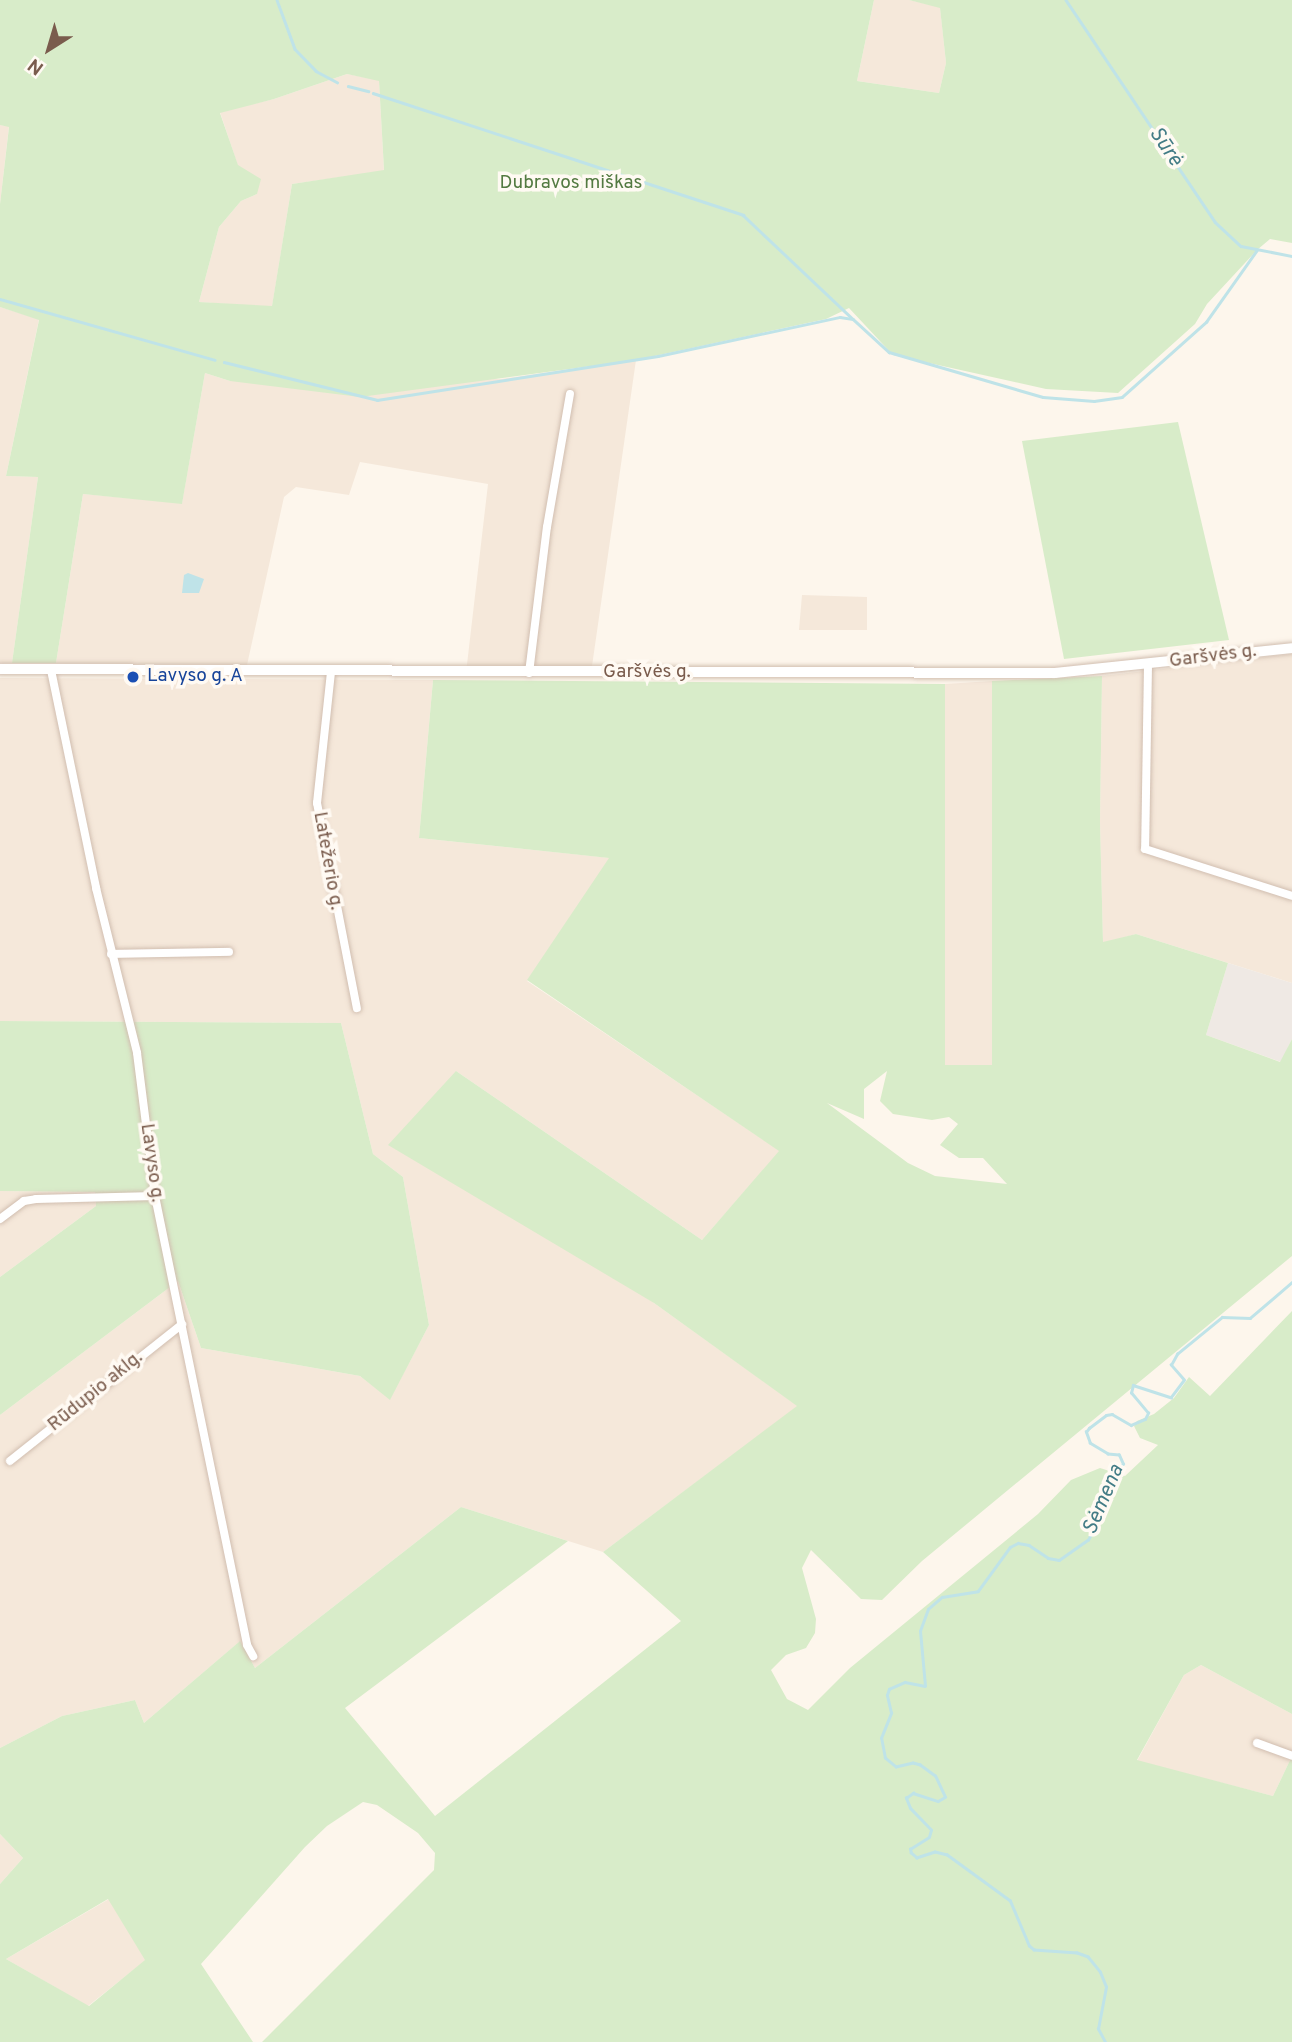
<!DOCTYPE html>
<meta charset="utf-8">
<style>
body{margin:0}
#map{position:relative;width:1292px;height:2042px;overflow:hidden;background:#fdf6ec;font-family:Overpass,sans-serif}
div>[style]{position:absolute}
.residential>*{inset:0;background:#f5e8da}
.industrial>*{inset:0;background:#efe9e4}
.green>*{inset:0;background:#d8ecc9}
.water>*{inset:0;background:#bfe3e8}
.stream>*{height:2.5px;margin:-1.25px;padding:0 1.25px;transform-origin:1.25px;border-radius:1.25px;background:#bfe3e8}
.roads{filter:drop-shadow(0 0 2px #d1beb0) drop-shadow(0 0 2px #d1beb0)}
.street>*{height:8px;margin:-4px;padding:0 4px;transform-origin:4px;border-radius:4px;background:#fff}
.secondary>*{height:10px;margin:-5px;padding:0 5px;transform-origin:5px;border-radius:5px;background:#fff}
.dots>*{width:19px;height:19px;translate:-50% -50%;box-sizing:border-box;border:4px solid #fffaf3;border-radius:50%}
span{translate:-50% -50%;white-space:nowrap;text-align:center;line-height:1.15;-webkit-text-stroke:7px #fffaf3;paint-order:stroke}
.park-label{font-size:19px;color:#537a41}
.street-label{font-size:19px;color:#7a5c4d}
.transit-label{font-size:19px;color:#164399}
.left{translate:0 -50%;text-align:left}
.water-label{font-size:21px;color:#437c86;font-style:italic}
.north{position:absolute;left:14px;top:14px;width:70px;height:70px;-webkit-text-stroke:5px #fffaf3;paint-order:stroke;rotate:217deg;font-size:19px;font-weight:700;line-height:28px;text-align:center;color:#7a5c4d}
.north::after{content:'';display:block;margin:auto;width:24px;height:32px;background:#7a5c4d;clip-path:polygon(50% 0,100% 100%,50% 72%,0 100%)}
</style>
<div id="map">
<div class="residential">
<i style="clip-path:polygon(874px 0,909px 0,940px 7px,946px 63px,939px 93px,857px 81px)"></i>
<i style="clip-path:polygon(347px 74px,379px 80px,384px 171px,292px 184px,272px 307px,199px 302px,219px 227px,241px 201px,257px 194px,238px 166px,220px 112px,274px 99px)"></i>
<i style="clip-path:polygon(0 125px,9px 126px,0 204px)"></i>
<i style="clip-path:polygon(0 307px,39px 319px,6px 476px,38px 477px,12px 663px,0 663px)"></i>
<i style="clip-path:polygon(636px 360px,591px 673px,466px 673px,488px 484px,360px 462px,349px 495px,296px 487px,284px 497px,247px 665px,56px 663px,83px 494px,182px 503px,205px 373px,230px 381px,501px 379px)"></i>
<i style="clip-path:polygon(802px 595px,867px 597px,867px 630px,799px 630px)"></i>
<i style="clip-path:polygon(1292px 654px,1292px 983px,1136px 934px,1103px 943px,1100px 822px,1102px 676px)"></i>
<i style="clip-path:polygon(0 678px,433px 680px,419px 838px,610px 858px,527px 981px,780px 1151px,702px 1240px,456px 1071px,654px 1303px,798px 1406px,603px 1552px,461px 1507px,255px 1668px,239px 1642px,144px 1723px,135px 1700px,62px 1716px,0 1748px,0 1415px,178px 1281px,201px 1348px,360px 1376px,390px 1399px,429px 1325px,403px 1177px,373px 1154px,341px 1023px,0 1021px)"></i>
<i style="clip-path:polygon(992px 681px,992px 1065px,945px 1065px,945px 684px)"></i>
<i style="clip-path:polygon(0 1191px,95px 1192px,96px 1206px,0 1277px)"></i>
<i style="clip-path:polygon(1201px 1665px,1292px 1714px,1292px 1756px,1273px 1796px,1137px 1761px,1184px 1675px)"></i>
<i style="clip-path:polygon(0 1834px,23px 1858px,0 1884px)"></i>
<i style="clip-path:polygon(109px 1899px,146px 1960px,88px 2006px,6px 1959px)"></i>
</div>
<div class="industrial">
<i style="clip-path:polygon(1228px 963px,1292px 983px,1292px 1039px,1281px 1062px,1206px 1035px)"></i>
</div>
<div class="green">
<i style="clip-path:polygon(evenodd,0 0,874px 0,857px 81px,939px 93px,946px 63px,940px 8px,909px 0,1292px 0,1292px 243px,1270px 239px,1257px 250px,1207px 304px,1195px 324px,1118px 393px,1046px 389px,893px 355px,849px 308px,826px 319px,636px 360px,360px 397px,230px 381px,205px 373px,182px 504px,83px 494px,56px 663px,12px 663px,38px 477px,6px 476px,39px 320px,0 307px,0 204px,9px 127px,0 125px,0 0,347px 74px,379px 81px,384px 170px,292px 184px,272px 306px,199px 302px,219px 227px,241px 201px,257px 194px,261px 179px,238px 165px,220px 113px,274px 99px,347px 74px)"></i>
<i style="clip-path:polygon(1178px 422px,1229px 640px,1064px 659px,1022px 441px)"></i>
<i style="clip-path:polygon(evenodd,1102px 676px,1100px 822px,1103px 942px,1136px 934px,1228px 963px,1206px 1035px,1280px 1062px,1292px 1039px,1292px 1256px,922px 1561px,882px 1600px,861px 1599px,811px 1550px,802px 1568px,816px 1619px,815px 1633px,806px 1648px,786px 1655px,771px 1670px,787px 1699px,808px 1710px,850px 1668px,1038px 1514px,1071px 1480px,1100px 1468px,1125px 1476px,1158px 1445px,1140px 1438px,1134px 1426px,1137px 1421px,1154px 1414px,1174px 1398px,1189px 1377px,1210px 1396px,1292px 1311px,1292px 1714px,1201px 1665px,1184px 1675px,1137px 1760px,1273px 1796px,1292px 1756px,1292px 2042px,262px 2042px,434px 1870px,435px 1853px,418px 1833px,377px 1805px,363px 1802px,327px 1826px,305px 1847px,201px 1964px,253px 2042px,0 2042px,0 1884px,23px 1858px,0 1834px,0 1748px,62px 1716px,135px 1700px,144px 1723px,240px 1641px,255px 1668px,461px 1507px,568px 1541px,345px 1708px,435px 1816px,681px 1621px,603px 1552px,797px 1406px,654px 1303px,388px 1145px,456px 1071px,702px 1240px,779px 1151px,527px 980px,609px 858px,419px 838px,433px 680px,945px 684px,945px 1065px,992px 1065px,992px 681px,1102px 676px,887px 1071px,880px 1101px,893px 1114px,932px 1120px,949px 1117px,958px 1124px,940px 1145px,959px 1158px,983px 1158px,1007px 1184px,935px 1176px,908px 1163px,827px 1103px,864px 1119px,864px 1089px,887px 1071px,1102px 676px,108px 1899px,145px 1960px,89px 2006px,6px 1959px,108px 1899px)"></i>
<i style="clip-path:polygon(0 1021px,341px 1023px,373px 1154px,403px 1177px,429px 1325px,390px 1400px,360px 1376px,201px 1348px,178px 1281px,0 1415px,0 1277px,96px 1206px,95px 1192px,0 1191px)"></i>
</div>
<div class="water">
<i style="clip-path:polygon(188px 573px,204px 579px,199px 593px,182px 593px,184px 575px)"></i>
</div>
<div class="stream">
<i style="left:277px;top:0;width:52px;rotate:69.8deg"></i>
<i style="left:295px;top:49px;width:30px;rotate:46deg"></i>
<i style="left:316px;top:71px;width:24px;rotate:28deg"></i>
<i style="left:1066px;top:0;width:267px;rotate:56.1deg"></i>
<i style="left:1215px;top:222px;width:35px;rotate:43deg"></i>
<i style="left:1241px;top:246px;width:52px;rotate:11.1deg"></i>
<i style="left:348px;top:86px;width:21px;rotate:14deg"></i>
<i style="left:373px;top:93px;width:390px;rotate:18.2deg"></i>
<i style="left:743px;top:215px;width:150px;rotate:43.4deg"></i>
<i style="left:0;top:299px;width:223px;rotate:15.8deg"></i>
<i style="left:224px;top:362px;width:158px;rotate:13.9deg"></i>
<i style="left:377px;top:400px;width:284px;rotate:-8.9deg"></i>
<i style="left:658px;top:356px;width:186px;rotate:-12.1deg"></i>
<i style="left:840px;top:317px;width:13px;rotate:9deg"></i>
<i style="left:853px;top:319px;width:49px;rotate:42.5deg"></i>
<i style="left:889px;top:352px;width:160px;rotate:16.3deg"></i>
<i style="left:1043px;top:397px;width:51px;rotate:4.5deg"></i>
<i style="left:1094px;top:401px;width:28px;rotate:-8deg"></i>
<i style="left:1122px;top:397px;width:113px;rotate:-41.8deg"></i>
<i style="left:1206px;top:322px;width:88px;rotate:-54.7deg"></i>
<i style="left:1105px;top:2042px;width:15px;rotate:-118deg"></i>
<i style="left:1098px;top:2029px;width:43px;rotate:-79.2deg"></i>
<i style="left:1106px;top:1987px;width:16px;rotate:-112deg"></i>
<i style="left:1100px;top:1972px;width:19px;rotate:-129deg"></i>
<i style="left:1088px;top:1957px;width:12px;rotate:-160deg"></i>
<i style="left:1077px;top:1953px;width:43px;rotate:-176deg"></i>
<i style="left:1034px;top:1950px;width:6px;rotate:-141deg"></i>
<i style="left:1029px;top:1946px;width:49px;rotate:-112.9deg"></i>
<i style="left:1010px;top:1901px;width:78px;rotate:-143.9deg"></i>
<i style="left:947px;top:1855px;width:12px;rotate:-166deg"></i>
<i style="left:935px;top:1852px;width:19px;rotate:162deg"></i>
<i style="left:917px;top:1858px;width:8px;rotate:-140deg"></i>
<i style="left:911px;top:1853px;width:4px;rotate:-104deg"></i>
<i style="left:910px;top:1849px;width:22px;rotate:-32deg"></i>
<i style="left:929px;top:1837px;width:7px;rotate:-74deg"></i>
<i style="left:931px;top:1830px;width:30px;rotate:-134deg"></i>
<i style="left:910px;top:1808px;width:11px;rotate:-112deg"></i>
<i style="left:906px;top:1798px;width:9px;rotate:-36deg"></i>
<i style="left:913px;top:1793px;width:26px;rotate:18deg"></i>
<i style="left:938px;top:1801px;width:8px;rotate:-30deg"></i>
<i style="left:945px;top:1797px;width:23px;rotate:-115deg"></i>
<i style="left:935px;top:1776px;width:19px;rotate:-144deg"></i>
<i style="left:920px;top:1765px;width:7px;rotate:-164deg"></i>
<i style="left:913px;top:1763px;width:17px;rotate:167deg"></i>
<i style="left:896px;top:1767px;width:14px;rotate:-141deg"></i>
<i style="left:885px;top:1758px;width:20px;rotate:-101deg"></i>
<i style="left:881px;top:1738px;width:27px;rotate:-68deg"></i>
<i style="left:891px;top:1713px;width:18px;rotate:-103deg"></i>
<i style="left:887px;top:1695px;width:6px;rotate:-72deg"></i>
<i style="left:889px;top:1689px;width:17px;rotate:-24deg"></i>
<i style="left:905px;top:1682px;width:20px;rotate:11deg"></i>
<i style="left:925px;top:1686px;width:55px;rotate:-95.2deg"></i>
<i style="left:920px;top:1631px;width:23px;rotate:-70deg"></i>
<i style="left:928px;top:1609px;width:18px;rotate:-41deg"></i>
<i style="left:942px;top:1597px;width:36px;rotate:-9deg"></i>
<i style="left:978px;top:1591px;width:54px;rotate:-54deg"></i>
<i style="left:1010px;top:1547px;width:9px;rotate:-27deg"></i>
<i style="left:1018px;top:1543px;width:11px;rotate:10deg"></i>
<i style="left:1029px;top:1545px;width:23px;rotate:34deg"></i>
<i style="left:1048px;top:1558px;width:11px;rotate:10deg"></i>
<i style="left:1059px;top:1560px;width:35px;rotate:-35deg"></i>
<i style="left:1088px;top:1540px;width:37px;rotate:-63deg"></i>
<i style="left:1105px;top:1507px;width:27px;rotate:-84deg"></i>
<i style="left:1108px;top:1480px;width:22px;rotate:-47deg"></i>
<i style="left:1123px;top:1464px;width:10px;rotate:-114deg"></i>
<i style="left:1119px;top:1455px;width:11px;rotate:-175deg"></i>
<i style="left:1108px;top:1454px;width:21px;rotate:-149deg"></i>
<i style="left:1090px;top:1443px;width:12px;rotate:-110deg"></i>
<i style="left:1086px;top:1432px;width:5px;rotate:-53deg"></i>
<i style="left:1089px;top:1428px;width:21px;rotate:-37deg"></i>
<i style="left:1106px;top:1415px;width:6px;rotate:-9deg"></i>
<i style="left:1112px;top:1414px;width:22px;rotate:30deg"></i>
<i style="left:1131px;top:1425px;width:15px;rotate:-23deg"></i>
<i style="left:1145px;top:1419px;width:7px;rotate:-63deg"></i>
<i style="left:1148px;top:1413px;width:26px;rotate:-130deg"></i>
<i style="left:1131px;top:1393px;width:8px;rotate:-76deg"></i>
<i style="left:1133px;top:1385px;width:40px;rotate:18deg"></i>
<i style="left:1171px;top:1397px;width:21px;rotate:-53deg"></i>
<i style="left:1184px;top:1380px;width:20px;rotate:-131deg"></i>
<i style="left:1171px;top:1365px;width:13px;rotate:-61deg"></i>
<i style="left:1177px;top:1354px;width:58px;rotate:-39.4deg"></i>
<i style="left:1222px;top:1317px;width:28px;rotate:2deg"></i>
<i style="left:1250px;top:1318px;width:55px;rotate:-40.6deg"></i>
</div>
<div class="roads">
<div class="street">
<i style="left:1148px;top:665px;width:184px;rotate:90.9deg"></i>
<i style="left:1145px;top:849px;width:154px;rotate:17.7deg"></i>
<i style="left:51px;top:670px;width:223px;rotate:78.3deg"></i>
<i style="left:96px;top:888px;width:170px;rotate:76deg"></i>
<i style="left:137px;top:1053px;width:144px;rotate:82.8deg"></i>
<i style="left:155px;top:1196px;width:458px;rotate:78.4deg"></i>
<i style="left:247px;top:1645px;width:13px;rotate:61deg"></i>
<i style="left:331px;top:672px;width:132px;rotate:96.1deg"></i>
<i style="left:317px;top:803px;width:209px;rotate:79deg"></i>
<i style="left:529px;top:673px;width:147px;rotate:-83deg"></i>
<i style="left:547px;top:527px;width:135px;rotate:-80.2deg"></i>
<i style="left:111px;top:954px;width:118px;rotate:-1deg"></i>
<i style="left:0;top:1219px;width:30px;rotate:-37deg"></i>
<i style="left:24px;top:1201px;width:12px;rotate:-9deg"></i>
<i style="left:36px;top:1199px;width:119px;rotate:-1.4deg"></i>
<i style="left:10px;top:1461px;width:220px;rotate:-38.5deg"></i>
<i style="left:1257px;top:1743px;width:37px;rotate:20deg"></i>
</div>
<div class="secondary">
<i style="left:0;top:669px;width:1055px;rotate:0.22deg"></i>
<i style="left:1055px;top:673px;width:238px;rotate:-6deg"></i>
</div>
</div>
<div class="dots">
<i style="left:133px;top:677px;background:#1a4fb4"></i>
</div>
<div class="park-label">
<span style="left:571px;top:184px">Dubravos miškas</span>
</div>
<div class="street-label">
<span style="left:1213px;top:657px;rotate:-7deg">Garšvės g.</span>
<span style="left:647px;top:673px">Garšvės g.</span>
<span style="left:327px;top:861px;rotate:80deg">Latežerio g.</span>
<span style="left:151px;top:1163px;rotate:82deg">Lavyso g.</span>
<span style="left:96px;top:1392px;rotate:-39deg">Rūdupio aklg.</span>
</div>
<div class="transit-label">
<span class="left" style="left:147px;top:677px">Lavyso g. A</span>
</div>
<div class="water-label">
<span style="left:1165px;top:147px;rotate:56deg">Sūrė</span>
<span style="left:1104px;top:1500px;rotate:-67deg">Sėmena</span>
</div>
<div class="north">N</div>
</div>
